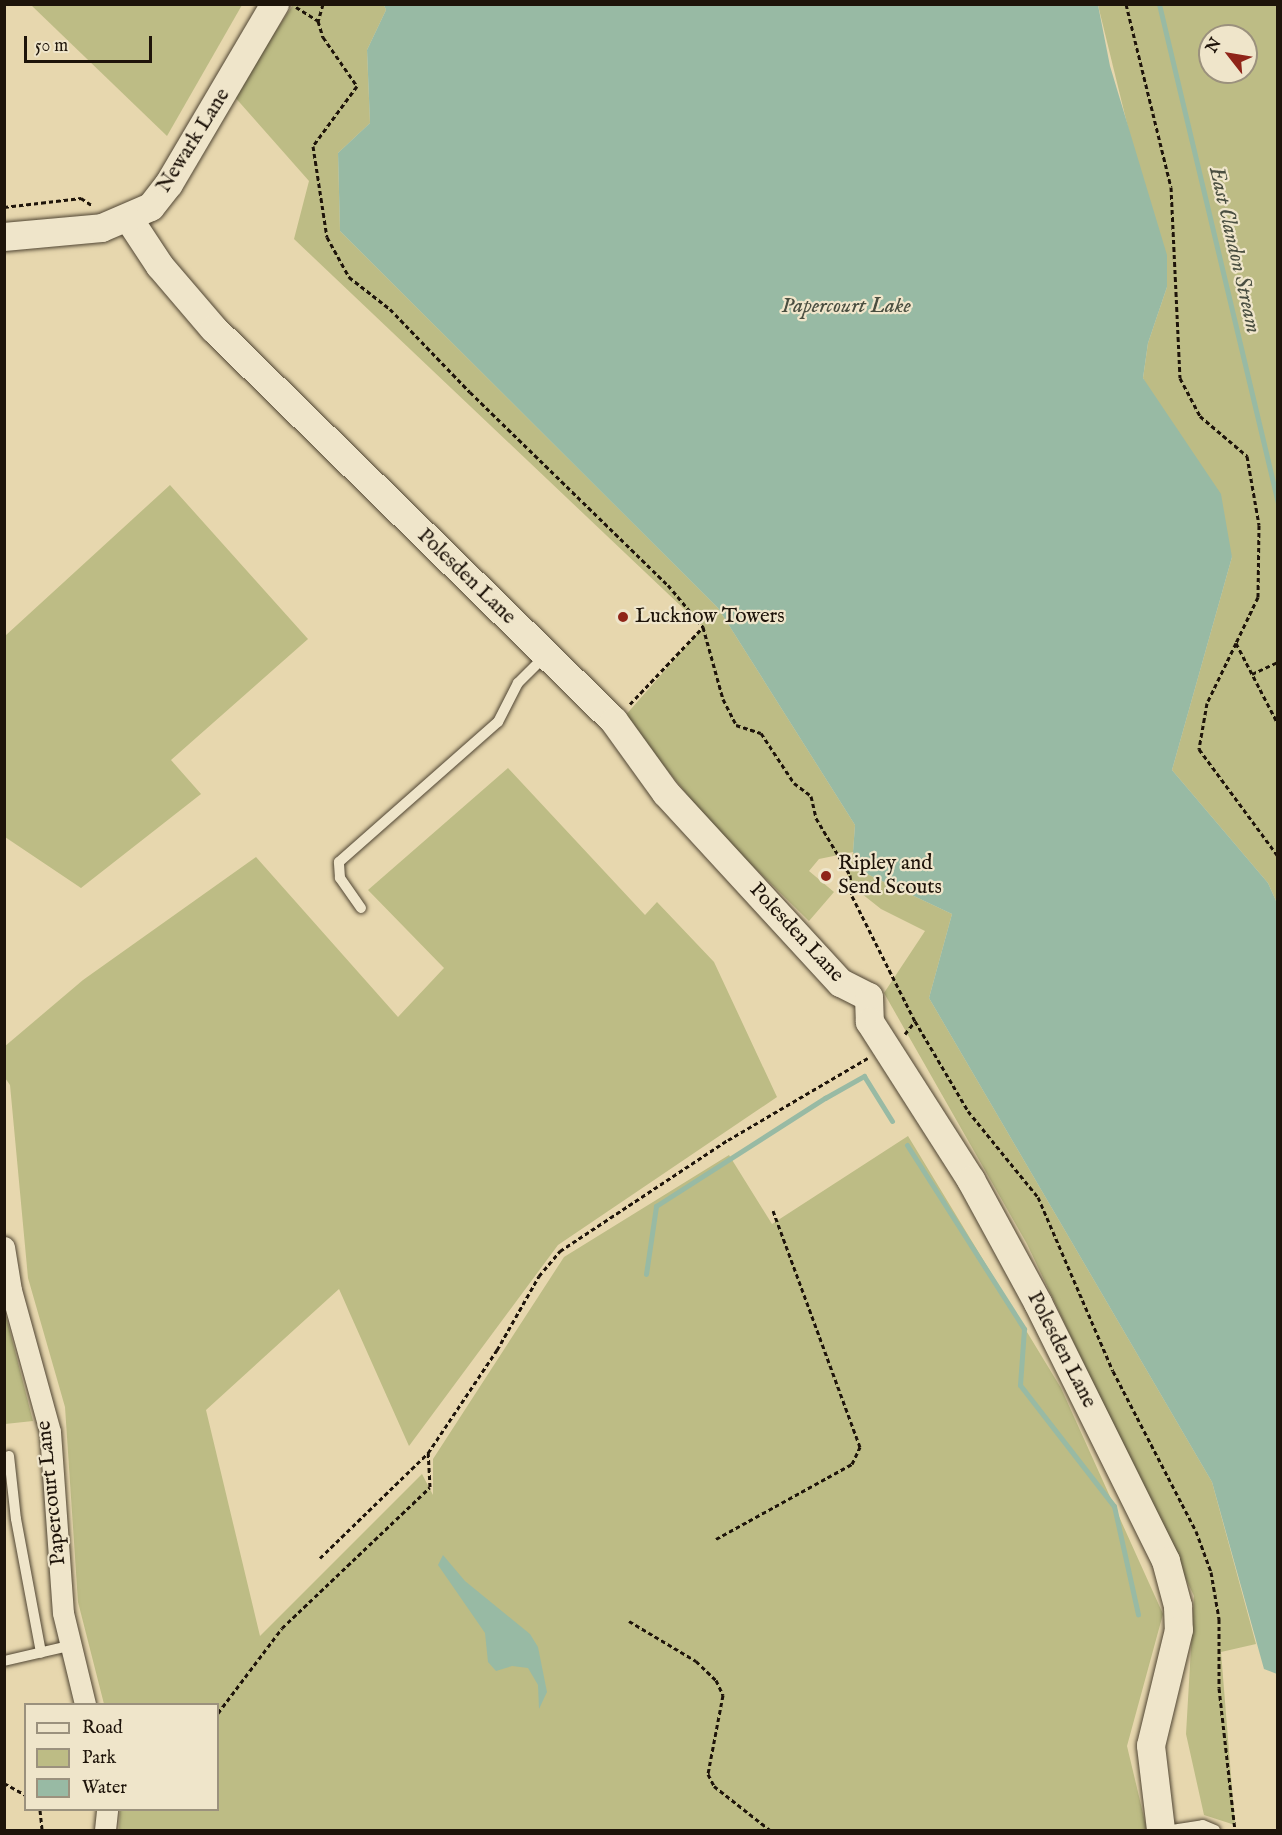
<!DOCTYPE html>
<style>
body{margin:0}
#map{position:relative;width:1282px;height:1835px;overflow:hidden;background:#e7d7ae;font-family:"IM FELL English",serif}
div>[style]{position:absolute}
.green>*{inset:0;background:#bdbc85}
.water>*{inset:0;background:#98baa4}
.stream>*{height:5px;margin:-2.5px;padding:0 2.5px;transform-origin:2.5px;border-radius:2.5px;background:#98baa4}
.path>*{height:3px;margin-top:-1.5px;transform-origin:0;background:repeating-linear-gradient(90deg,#1e140a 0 4.5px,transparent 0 7.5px)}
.roads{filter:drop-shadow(0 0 2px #504533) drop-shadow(0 0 2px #504533)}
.lane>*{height:10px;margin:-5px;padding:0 5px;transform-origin:5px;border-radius:5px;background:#efe5ca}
.street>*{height:21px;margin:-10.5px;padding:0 10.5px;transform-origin:10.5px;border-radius:10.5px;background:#efe5ca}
.secondary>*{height:28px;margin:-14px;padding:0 14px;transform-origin:14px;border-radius:14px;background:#efe5ca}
.dots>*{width:16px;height:16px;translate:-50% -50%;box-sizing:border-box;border:3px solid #efe5ca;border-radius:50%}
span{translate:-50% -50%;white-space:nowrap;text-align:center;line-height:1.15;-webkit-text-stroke:4.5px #efe5ca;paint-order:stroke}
.street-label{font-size:21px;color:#1e140a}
.poi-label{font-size:21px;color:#1e140a}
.left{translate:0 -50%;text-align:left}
.water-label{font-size:22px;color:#494e40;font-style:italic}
.frame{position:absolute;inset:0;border:6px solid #1e140a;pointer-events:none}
.legend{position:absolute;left:24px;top:1703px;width:195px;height:108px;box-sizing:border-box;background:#efe5ca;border:2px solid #9b917d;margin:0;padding:8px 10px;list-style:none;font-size:18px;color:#1e140a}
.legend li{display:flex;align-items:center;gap:12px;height:30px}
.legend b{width:30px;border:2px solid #9b917d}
.north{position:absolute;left:1198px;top:24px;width:60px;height:60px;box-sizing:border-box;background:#efe5ca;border:2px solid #9b917d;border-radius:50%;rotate:301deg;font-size:16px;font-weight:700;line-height:24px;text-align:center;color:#1e140a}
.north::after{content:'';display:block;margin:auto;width:21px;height:27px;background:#8f2418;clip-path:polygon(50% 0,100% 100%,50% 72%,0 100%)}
.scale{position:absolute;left:24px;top:36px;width:128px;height:27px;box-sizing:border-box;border:3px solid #1e140a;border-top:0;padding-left:8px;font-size:18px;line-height:21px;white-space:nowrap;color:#1e140a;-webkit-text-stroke:4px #efe5ca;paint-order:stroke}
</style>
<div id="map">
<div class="green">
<i style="clip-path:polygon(31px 5px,242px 5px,167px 136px)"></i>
<i style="clip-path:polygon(293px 5px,384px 5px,386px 10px,367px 50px,370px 123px,338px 153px,340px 231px,718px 608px,855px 825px,853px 852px,865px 873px,952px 914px,929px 998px,1212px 1482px,1256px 1644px,1221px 1652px,1235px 1825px,1204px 1815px,1186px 1734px,1194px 1596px,1027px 1244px,884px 993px,925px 931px,881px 909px,847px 882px,853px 852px,819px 859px,809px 871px,834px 892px,809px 921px,717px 831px,624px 717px,703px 627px,294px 239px,309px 181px,233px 95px)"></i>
<i style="clip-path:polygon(evenodd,1098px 5px,1277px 5px,1277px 903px,1268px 883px,1172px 770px,1232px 557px,1143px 378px,1148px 343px,1167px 287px,1098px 5px,1210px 36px,1246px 36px,1246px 72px,1210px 72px,1210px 36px)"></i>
<i style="clip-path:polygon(170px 485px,308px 639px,171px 760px,201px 794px,81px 888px,5px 837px,5px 636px)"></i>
<i style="clip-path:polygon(508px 768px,645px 915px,657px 902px,714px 962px,777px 1097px,558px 1245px,409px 1446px,339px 1289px,206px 1410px,260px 1636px,422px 1474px,433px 1495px,433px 1459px,564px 1257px,729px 1155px,772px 1224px,908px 1136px,1061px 1388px,1163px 1614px,1127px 1746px,1147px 1830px,119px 1830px,120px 1810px,218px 1810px,218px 1704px,104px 1704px,78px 1602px,65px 1407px,28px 1278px,10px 1085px,5px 1078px,4px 1047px,83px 980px,256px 857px,398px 1017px,444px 968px,368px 890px)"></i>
<i style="clip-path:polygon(4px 1312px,5px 1312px,33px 1421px,5px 1424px)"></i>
</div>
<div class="water">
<i style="clip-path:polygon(384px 5px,1098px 5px,1110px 66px,1167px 255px,1167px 287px,1148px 343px,1143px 378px,1221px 494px,1232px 557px,1172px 770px,1268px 883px,1277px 903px,1277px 1674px,1264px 1669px,1212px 1482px,929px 998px,952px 914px,865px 873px,853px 852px,855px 825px,718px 608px,340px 231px,338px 153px,370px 123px,367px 50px,386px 10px)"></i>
<i style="clip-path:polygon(443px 1555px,465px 1581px,530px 1634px,538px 1647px,547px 1692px,539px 1709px,538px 1685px,528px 1668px,512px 1666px,496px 1671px,488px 1662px,485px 1633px,438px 1565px)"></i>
</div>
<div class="stream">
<i style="left:1159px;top:4px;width:513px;rotate:76.59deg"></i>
<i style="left:907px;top:1145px;width:218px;rotate:57.5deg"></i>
<i style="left:1024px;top:1329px;width:56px;rotate:94.1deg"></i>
<i style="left:1020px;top:1385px;width:153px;rotate:52.2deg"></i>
<i style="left:1114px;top:1506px;width:111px;rotate:77.5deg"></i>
<i style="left:646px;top:1274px;width:69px;rotate:-81.6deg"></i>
<i style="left:656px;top:1206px;width:201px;rotate:-32.6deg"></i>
<i style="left:825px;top:1098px;width:45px;rotate:-29.4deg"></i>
<i style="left:864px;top:1076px;width:53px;rotate:58.1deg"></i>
</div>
<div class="path">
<i style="left:323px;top:4px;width:18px;rotate:106deg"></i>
<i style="left:318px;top:21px;width:17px;rotate:73deg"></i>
<i style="left:323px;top:37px;width:60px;rotate:55.2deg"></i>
<i style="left:357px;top:86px;width:74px;rotate:126.3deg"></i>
<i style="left:313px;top:146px;width:92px;rotate:81.3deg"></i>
<i style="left:327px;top:237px;width:46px;rotate:61.2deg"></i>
<i style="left:349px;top:277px;width:52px;rotate:38deg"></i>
<i style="left:390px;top:309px;width:115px;rotate:46.1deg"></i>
<i style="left:470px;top:392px;width:277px;rotate:44.3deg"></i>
<i style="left:668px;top:585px;width:55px;rotate:50.2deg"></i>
<i style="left:703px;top:627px;width:75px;rotate:74.5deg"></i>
<i style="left:723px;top:699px;width:29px;rotate:63deg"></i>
<i style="left:736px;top:725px;width:26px;rotate:18deg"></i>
<i style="left:761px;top:733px;width:60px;rotate:56.6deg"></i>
<i style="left:794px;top:783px;width:21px;rotate:37deg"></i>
<i style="left:811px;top:796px;width:23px;rotate:77deg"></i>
<i style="left:816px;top:818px;width:66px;rotate:59.2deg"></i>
<i style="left:850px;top:875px;width:21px;rotate:85deg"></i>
<i style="left:852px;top:896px;width:140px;rotate:63.3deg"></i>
<i style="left:915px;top:1021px;width:104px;rotate:59.5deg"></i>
<i style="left:968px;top:1111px;width:111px;rotate:50.9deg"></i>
<i style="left:1038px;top:1197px;width:189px;rotate:66.7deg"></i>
<i style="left:1113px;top:1371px;width:180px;rotate:62.6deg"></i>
<i style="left:1196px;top:1531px;width:44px;rotate:69.9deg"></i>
<i style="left:1211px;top:1572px;width:48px;rotate:80.3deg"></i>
<i style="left:1219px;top:1619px;width:69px;rotate:90deg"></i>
<i style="left:1219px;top:1688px;width:143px;rotate:83.6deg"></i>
<i style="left:1126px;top:4px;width:188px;rotate:76.2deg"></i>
<i style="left:1171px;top:187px;width:191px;rotate:87.3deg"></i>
<i style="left:1180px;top:378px;width:43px;rotate:62.2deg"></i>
<i style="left:1200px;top:416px;width:62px;rotate:40.4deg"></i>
<i style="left:1247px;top:456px;width:70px;rotate:80.1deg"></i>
<i style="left:1259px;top:525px;width:72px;rotate:90.8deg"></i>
<i style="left:1258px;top:597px;width:51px;rotate:115.6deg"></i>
<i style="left:1236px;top:643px;width:91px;rotate:62.6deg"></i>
<i style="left:296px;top:7px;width:26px;rotate:32deg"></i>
<i style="left:4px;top:207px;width:78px;rotate:-6.7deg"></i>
<i style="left:81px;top:198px;width:14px;rotate:34deg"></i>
<i style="left:1236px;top:643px;width:67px;rotate:115.8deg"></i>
<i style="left:1207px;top:703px;width:47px;rotate:99.9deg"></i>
<i style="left:1199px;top:749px;width:133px;rotate:53.6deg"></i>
<i style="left:1252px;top:674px;width:29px;rotate:-25deg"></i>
<i style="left:630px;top:704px;width:106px;rotate:-46.5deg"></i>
<i style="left:905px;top:1034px;width:16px;rotate:-52deg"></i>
<i style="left:716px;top:1539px;width:155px;rotate:-28.9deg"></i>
<i style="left:852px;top:1464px;width:19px;rotate:-65deg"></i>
<i style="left:860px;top:1447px;width:252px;rotate:-110.2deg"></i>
<i style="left:320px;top:1558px;width:151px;rotate:-44.2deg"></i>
<i style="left:428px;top:1453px;width:124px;rotate:-56.2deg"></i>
<i style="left:497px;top:1350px;width:85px;rotate:-60.4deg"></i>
<i style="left:539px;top:1276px;width:33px;rotate:-50deg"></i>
<i style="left:560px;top:1251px;width:201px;rotate:-33.5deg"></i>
<i style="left:728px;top:1140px;width:162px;rotate:-30.4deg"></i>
<i style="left:629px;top:1621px;width:78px;rotate:30.8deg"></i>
<i style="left:696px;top:1661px;width:28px;rotate:44deg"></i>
<i style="left:716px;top:1680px;width:17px;rotate:65deg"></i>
<i style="left:723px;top:1695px;width:80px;rotate:100.8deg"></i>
<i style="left:708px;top:1774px;width:13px;rotate:63deg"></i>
<i style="left:714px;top:1786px;width:71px;rotate:38.2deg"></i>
<i style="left:218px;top:1713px;width:106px;rotate:-53deg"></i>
<i style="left:282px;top:1628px;width:204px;rotate:-43.6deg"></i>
<i style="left:430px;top:1487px;width:34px;rotate:-93deg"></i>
<i style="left:4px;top:1783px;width:25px;rotate:29deg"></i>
<i style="left:40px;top:1810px;width:20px;rotate:84deg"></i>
</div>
<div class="roads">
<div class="lane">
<i style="left:361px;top:908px;width:37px;rotate:-125deg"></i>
<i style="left:340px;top:878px;width:16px;rotate:-94deg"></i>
<i style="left:339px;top:862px;width:212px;rotate:-41.4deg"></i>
<i style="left:498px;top:722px;width:44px;rotate:-62.9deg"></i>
<i style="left:518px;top:683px;width:40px;rotate:-45deg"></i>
<i style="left:9px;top:1456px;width:63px;rotate:83.7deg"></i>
<i style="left:16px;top:1519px;width:136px;rotate:79.4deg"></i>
<i style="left:4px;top:1661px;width:67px;rotate:-13deg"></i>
<i style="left:1172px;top:1830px;width:31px;rotate:-9deg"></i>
<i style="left:1203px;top:1825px;width:13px;rotate:23deg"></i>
</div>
<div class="street">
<i style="left:4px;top:1247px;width:44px;rotate:80.8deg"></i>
<i style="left:11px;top:1290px;width:147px;rotate:74.6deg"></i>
<i style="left:50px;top:1432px;width:181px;rotate:85.9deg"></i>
<i style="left:63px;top:1613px;width:94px;rotate:76.4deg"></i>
<i style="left:105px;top:1830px;width:20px;rotate:-84deg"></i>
</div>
<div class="secondary">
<i style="left:129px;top:219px;width:56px;rotate:56.6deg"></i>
<i style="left:160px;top:266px;width:83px;rotate:49.4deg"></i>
<i style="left:214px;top:329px;width:560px;rotate:44.42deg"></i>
<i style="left:614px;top:721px;width:89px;rotate:54.2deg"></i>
<i style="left:666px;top:793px;width:258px;rotate:47.4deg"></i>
<i style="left:841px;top:983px;width:31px;rotate:27deg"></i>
<i style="left:869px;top:997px;width:25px;rotate:88deg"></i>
<i style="left:870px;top:1022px;width:188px;rotate:57.4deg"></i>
<i style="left:971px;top:1180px;width:140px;rotate:61.4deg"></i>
<i style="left:1038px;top:1303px;width:288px;rotate:63.6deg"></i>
<i style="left:1166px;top:1561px;width:47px;rotate:75.1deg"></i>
<i style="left:1178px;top:1606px;width:24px;rotate:88deg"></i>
<i style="left:1179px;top:1630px;width:119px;rotate:103.6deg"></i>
<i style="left:1151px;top:1746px;width:85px;rotate:83.2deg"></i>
<i style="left:4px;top:237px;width:98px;rotate:-5.2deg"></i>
<i style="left:102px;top:228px;width:53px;rotate:-23.2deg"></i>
<i style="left:151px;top:207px;width:29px;rotate:-52deg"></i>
<i style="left:169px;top:184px;width:209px;rotate:-59.5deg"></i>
</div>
</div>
<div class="dots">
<i style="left:623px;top:617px;background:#8f2418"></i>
<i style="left:826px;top:876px;background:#8f2418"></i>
</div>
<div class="street-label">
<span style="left:194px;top:141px;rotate:-58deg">Newark Lane</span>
<span style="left:466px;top:577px;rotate:44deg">Polesden Lane</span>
<span style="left:796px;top:933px;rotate:47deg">Polesden Lane</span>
<span style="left:1061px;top:1350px;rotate:63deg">Polesden Lane</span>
<span style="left:52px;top:1493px;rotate:-96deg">Papercourt Lane</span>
</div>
<div class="poi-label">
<span class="left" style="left:635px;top:617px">Lucknow Towers</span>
<span class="left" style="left:838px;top:876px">Ripley and<br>Send Scouts</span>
</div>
<div class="water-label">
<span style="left:1234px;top:250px;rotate:77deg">East Clandon Stream</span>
<span style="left:846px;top:307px">Papercourt Lake</span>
</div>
<div class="frame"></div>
<ul class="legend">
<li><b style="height:8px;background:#efe5ca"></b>Road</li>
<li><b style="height:16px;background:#bdbc85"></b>Park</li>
<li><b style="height:16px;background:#98baa4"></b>Water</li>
</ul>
<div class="north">N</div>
<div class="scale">50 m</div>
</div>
